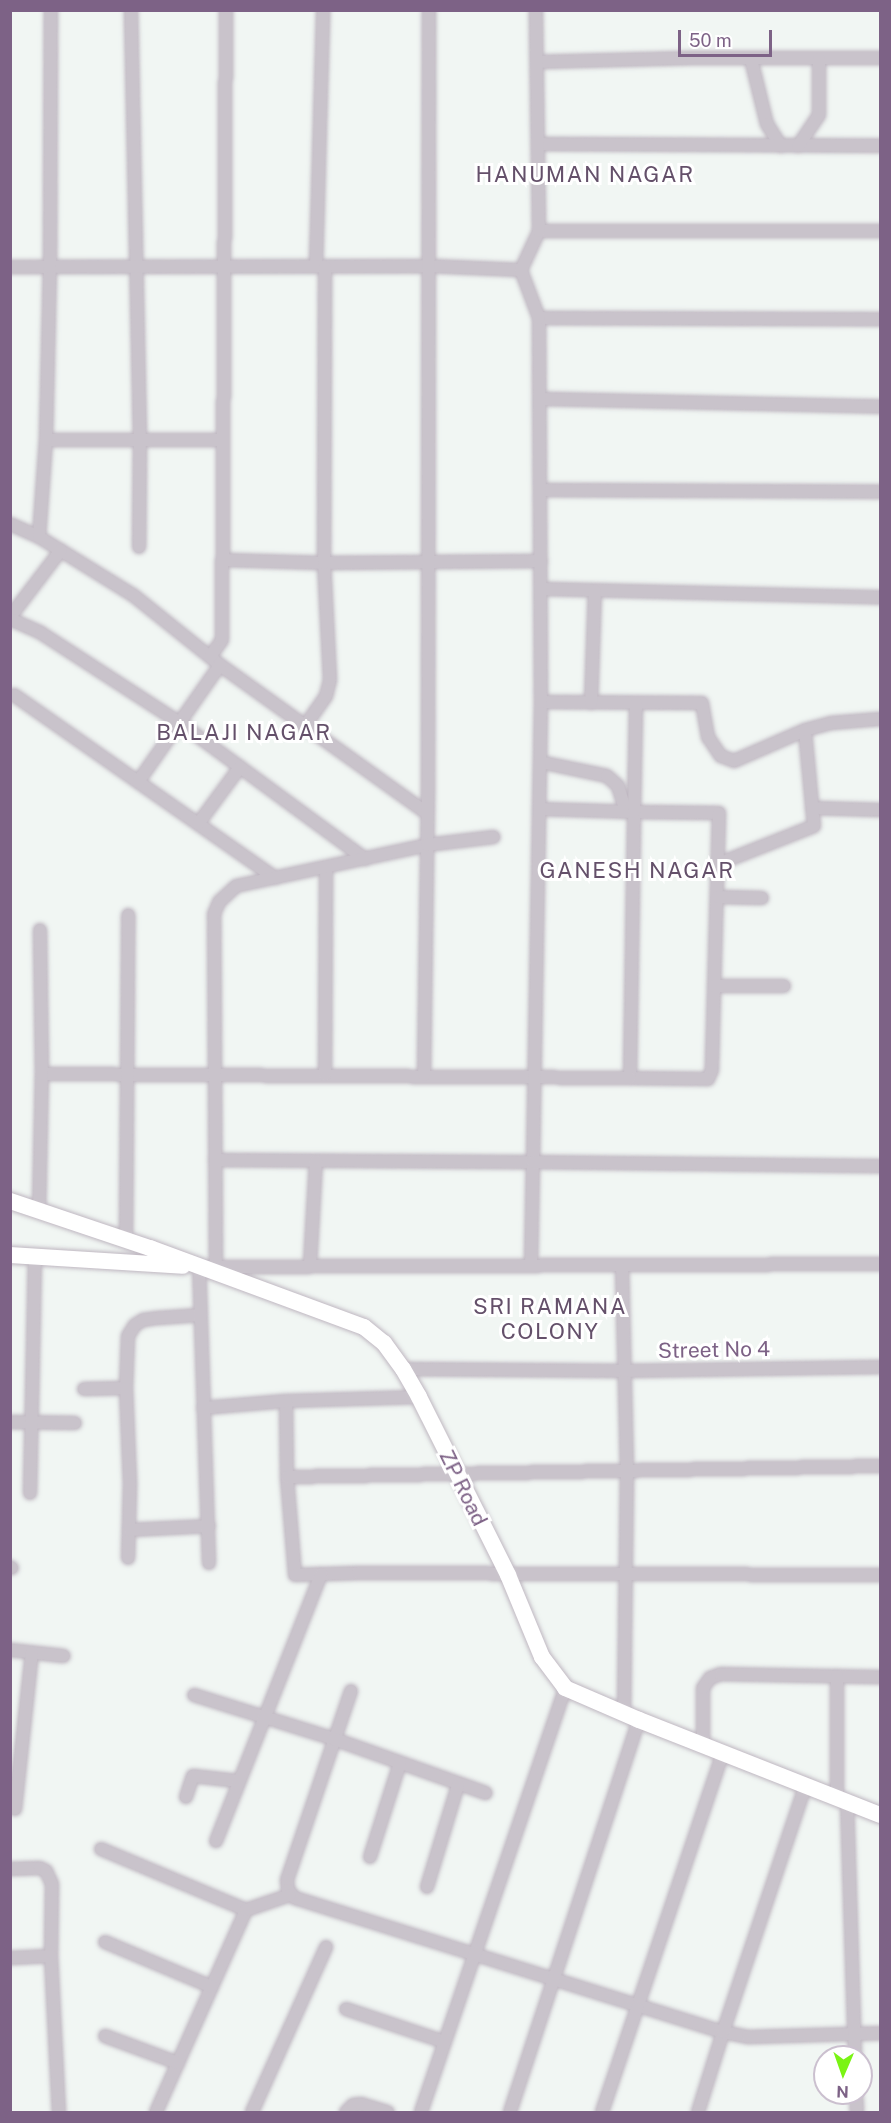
<!DOCTYPE html>
<style>
body{margin:0}
#map{position:relative;width:891px;height:2123px;overflow:hidden;background:#f1f6f3;font-family:"Public Sans",sans-serif}
div>[style]{position:absolute}
.roads{filter:drop-shadow(0 0 2px #bfb7c1) drop-shadow(0 0 2px #bfb7c1)}
.street>*{height:12px;margin:-6px;padding:0 6px;transform-origin:6px;border-radius:6px;background:#c9c3cb}
.secondary>*{height:16px;margin:-8px;padding:0 8px;transform-origin:8px;border-radius:8px;background:#fff}
span{translate:-50% -50%;white-space:nowrap;text-align:center;line-height:1.15;-webkit-text-stroke:6px #fff;paint-order:stroke}
.street-label{font-size:21px;color:#7d6286}
.neighbourhood-label{font-size:22px;color:#64506a;letter-spacing:1.5px}
.frame{position:absolute;inset:0;border:12px solid #7d6286;pointer-events:none}
.north{position:absolute;left:813px;top:2045px;width:60px;height:60px;box-sizing:border-box;background:#fff;border:2px solid #cbc0cf;border-radius:50%;rotate:182deg;font-size:16px;font-weight:700;line-height:24px;text-align:center;color:#7d6286}
.north::after{content:'';display:block;margin:auto;width:21px;height:27px;background:#7af414;clip-path:polygon(50% 0,100% 100%,50% 72%,0 100%)}
.scale{position:absolute;left:678px;top:30px;width:94px;height:27px;box-sizing:border-box;border:3px solid #7d6286;border-top:0;padding-left:8px;font-size:18px;line-height:21px;white-space:nowrap;color:#7d6286;-webkit-text-stroke:4px #fff;paint-order:stroke}
</style>
<div id="map">
<div class="roads">
<div class="street">
<i style="left:131px;top:10px;width:432px;rotate:88.8deg"></i>
<i style="left:140px;top:442px;width:105px;rotate:90.5deg"></i>
<i style="left:751px;top:59px;width:67px;rotate:76.2deg"></i>
<i style="left:767px;top:124px;width:26px;rotate:58deg"></i>
<i style="left:537px;top:62px;width:155px;rotate:-1.5deg"></i>
<i style="left:692px;top:58px;width:188px"></i>
<i style="left:538px;top:144px;width:342px;rotate:0.3deg"></i>
<i style="left:798px;top:146px;width:37px;rotate:-56deg"></i>
<i style="left:819px;top:115px;width:56px;rotate:-90deg"></i>
<i style="left:539px;top:231px;width:341px"></i>
<i style="left:316px;top:266px;width:256px;rotate:-88.4deg"></i>
<i style="left:10px;top:267px;width:418px;rotate:-0.1deg"></i>
<i style="left:428px;top:266px;width:93px;rotate:2.5deg"></i>
<i style="left:539px;top:318px;width:341px;rotate:0.2deg"></i>
<i style="left:540px;top:399px;width:340px;rotate:1.3deg"></i>
<i style="left:46px;top:440px;width:176px"></i>
<i style="left:541px;top:490px;width:339px;rotate:0.3deg"></i>
<i style="left:10px;top:524px;width:32px;rotate:24deg"></i>
<i style="left:39px;top:537px;width:110px;rotate:31.7deg"></i>
<i style="left:133px;top:595px;width:112px;rotate:38.8deg"></i>
<i style="left:220px;top:665px;width:254px;rotate:35.6deg"></i>
<i style="left:39px;top:537px;width:97px;rotate:-85.9deg"></i>
<i style="left:46px;top:440px;width:173px;rotate:-88.7deg"></i>
<i style="left:50px;top:267px;width:257px;rotate:-89.8deg"></i>
<i style="left:223px;top:560px;width:101px;rotate:1.7deg"></i>
<i style="left:324px;top:563px;width:217px;rotate:-0.5deg"></i>
<i style="left:541px;top:589px;width:339px;rotate:1.4deg"></i>
<i style="left:10px;top:617px;width:84px;rotate:-52.7deg"></i>
<i style="left:10px;top:619px;width:34px;rotate:24deg"></i>
<i style="left:41px;top:633px;width:166px;rotate:32.9deg"></i>
<i style="left:180px;top:723px;width:230px;rotate:36.3deg"></i>
<i style="left:210px;top:657px;width:21px;rotate:-55deg"></i>
<i style="left:222px;top:640px;width:630px;rotate:-89.64deg"></i>
<i style="left:14px;top:695px;width:319px;rotate:35deg"></i>
<i style="left:541px;top:702px;width:161px;rotate:0.4deg"></i>
<i style="left:702px;top:703px;width:35px;rotate:80deg"></i>
<i style="left:708px;top:737px;width:23px;rotate:56deg"></i>
<i style="left:721px;top:756px;width:14px;rotate:21deg"></i>
<i style="left:734px;top:761px;width:77px;rotate:-23.6deg"></i>
<i style="left:591px;top:703px;width:112px;rotate:-88deg"></i>
<i style="left:305px;top:726px;width:37px;rotate:-55deg"></i>
<i style="left:326px;top:696px;width:16px;rotate:-76deg"></i>
<i style="left:330px;top:680px;width:117px;rotate:-92.9deg"></i>
<i style="left:324px;top:563px;width:296px;rotate:-89.8deg"></i>
<i style="left:540px;top:762px;width:68px;rotate:11.8deg"></i>
<i style="left:607px;top:776px;width:15px;rotate:42deg"></i>
<i style="left:618px;top:786px;width:27px;rotate:73deg"></i>
<i style="left:138px;top:782px;width:143px;rotate:-55deg"></i>
<i style="left:812px;top:808px;width:68px;rotate:1.7deg"></i>
<i style="left:539px;top:809px;width:95px;rotate:1.8deg"></i>
<i style="left:634px;top:812px;width:85px;rotate:0.7deg"></i>
<i style="left:719px;top:813px;width:257px;rotate:91.6deg"></i>
<i style="left:712px;top:1070px;width:10px;rotate:114deg"></i>
<i style="left:708px;top:1079px;width:78px;rotate:-179.3deg"></i>
<i style="left:630px;top:1078px;width:266px;rotate:-89.1deg"></i>
<i style="left:634px;top:812px;width:108px;rotate:-88.9deg"></i>
<i style="left:198px;top:824px;width:71px;rotate:-53.6deg"></i>
<i style="left:718px;top:864px;width:103px;rotate:-21.6deg"></i>
<i style="left:814px;top:826px;width:96px;rotate:-95.4deg"></i>
<i style="left:805px;top:730px;width:27px;rotate:-15deg"></i>
<i style="left:831px;top:723px;width:49px;rotate:-4.7deg"></i>
<i style="left:718px;top:897px;width:44px;rotate:1.3deg"></i>
<i style="left:714px;top:986px;width:70px"></i>
<i style="left:42px;top:1074px;width:588px;rotate:0.39deg"></i>
<i style="left:325px;top:1075px;width:208px;rotate:-89.7deg"></i>
<i style="left:424px;top:1075px;width:284px;rotate:-89.2deg"></i>
<i style="left:428px;top:791px;width:781px;rotate:-89.93deg"></i>
<i style="left:215px;top:1160px;width:318px;rotate:0.4deg"></i>
<i style="left:533px;top:1162px;width:460px;rotate:-89deg"></i>
<i style="left:541px;top:702px;width:384px;rotate:-90.3deg"></i>
<i style="left:539px;top:318px;width:51px;rotate:-110.6deg"></i>
<i style="left:521px;top:270px;width:43px;rotate:-65.2deg"></i>
<i style="left:539px;top:231px;width:221px;rotate:-90.8deg"></i>
<i style="left:39px;top:1212px;width:138px;rotate:-88.8deg"></i>
<i style="left:42px;top:1074px;width:144px;rotate:-90.8deg"></i>
<i style="left:126px;top:1241px;width:326px;rotate:-89.6deg"></i>
<i style="left:310px;top:1265px;width:104px;rotate:-86.7deg"></i>
<i style="left:531px;top:1265px;width:103px;rotate:-88.9deg"></i>
<i style="left:533px;top:1162px;width:347px;rotate:0.7deg"></i>
<i style="left:622px;top:1265px;width:205px;rotate:88.6deg"></i>
<i style="left:627px;top:1470px;width:243px;rotate:90.7deg"></i>
<i style="left:216px;top:1266px;width:352px;rotate:-90.3deg"></i>
<i style="left:214px;top:914px;width:13px;rotate:-67deg"></i>
<i style="left:219px;top:902px;width:23px;rotate:-43deg"></i>
<i style="left:236px;top:886px;width:195px;rotate:-12.1deg"></i>
<i style="left:427px;top:845px;width:67px;rotate:-6.8deg"></i>
<i style="left:403px;top:1369px;width:222px;rotate:0.5deg"></i>
<i style="left:625px;top:1371px;width:255px;rotate:-0.9deg"></i>
<i style="left:126px;top:1388px;width:52px;rotate:-87.8deg"></i>
<i style="left:128px;top:1336px;width:13px;rotate:-58deg"></i>
<i style="left:135px;top:1325px;width:9px;rotate:-32deg"></i>
<i style="left:143px;top:1320px;width:15px;rotate:-8deg"></i>
<i style="left:158px;top:1318px;width:42px;rotate:-4.1deg"></i>
<i style="left:84px;top:1389px;width:42px;rotate:-1.4deg"></i>
<i style="left:126px;top:1388px;width:96px;rotate:87.6deg"></i>
<i style="left:130px;top:1484px;width:74px;rotate:91.5deg"></i>
<i style="left:419px;top:1397px;width:133px;rotate:178.3deg"></i>
<i style="left:286px;top:1401px;width:76px;rotate:89.2deg"></i>
<i style="left:287px;top:1477px;width:98px;rotate:85.3deg"></i>
<i style="left:295px;top:1575px;width:63px;rotate:-1.8deg"></i>
<i style="left:358px;top:1573px;width:522px;rotate:0.22deg"></i>
<i style="left:203px;top:1408px;width:83px;rotate:-4.8deg"></i>
<i style="left:10px;top:1422px;width:65px;rotate:0.9deg"></i>
<i style="left:287px;top:1477px;width:593px;rotate:-1.06deg"></i>
<i style="left:30px;top:1493px;width:237px;rotate:-88.8deg"></i>
<i style="left:130px;top:1530px;width:79px;rotate:-2.9deg"></i>
<i style="left:209px;top:1563px;width:296px;rotate:-91.9deg"></i>
<i style="left:199px;top:1267px;width:681px;rotate:-0.25deg"></i>
<i style="left:10px;top:1567px;width:2px;rotate:27deg"></i>
<i style="left:10px;top:1650px;width:54px;rotate:6.3deg"></i>
<i style="left:351px;top:1691px;width:200px;rotate:108.7deg"></i>
<i style="left:287px;top:1880px;width:10px;rotate:84deg"></i>
<i style="left:288px;top:1890px;width:11px;rotate:49deg"></i>
<i style="left:295px;top:1898px;width:448px;rotate:17.4deg"></i>
<i style="left:723px;top:2032px;width:25px;rotate:11deg"></i>
<i style="left:748px;top:2037px;width:132px;rotate:-1.7deg"></i>
<i style="left:194px;top:1695px;width:147px;rotate:17.4deg"></i>
<i style="left:334px;top:1739px;width:161px;rotate:19.6deg"></i>
<i style="left:703px;top:1744px;width:56px;rotate:-90deg"></i>
<i style="left:703px;top:1688px;width:12px;rotate:-55deg"></i>
<i style="left:710px;top:1678px;width:12px;rotate:-20deg"></i>
<i style="left:721px;top:1674px;width:159px;rotate:1.1deg"></i>
<i style="left:837px;top:1796px;width:120px;rotate:-90deg"></i>
<i style="left:186px;top:1797px;width:22px;rotate:-72deg"></i>
<i style="left:193px;top:1776px;width:45px;rotate:6.3deg"></i>
<i style="left:847px;top:1801px;width:256px;rotate:88.2deg"></i>
<i style="left:15px;top:1809px;width:157px;rotate:-83.8deg"></i>
<i style="left:216px;top:1841px;width:287px;rotate:-68.5deg"></i>
<i style="left:101px;top:1849px;width:157px;rotate:22.8deg"></i>
<i style="left:246px;top:1910px;width:221px;rotate:114deg"></i>
<i style="left:370px;top:1857px;width:99px;rotate:-72.3deg"></i>
<i style="left:10px;top:1869px;width:30px;rotate:-2deg"></i>
<i style="left:40px;top:1868px;width:7px;rotate:27deg"></i>
<i style="left:46px;top:1871px;width:14px;rotate:65deg"></i>
<i style="left:52px;top:1884px;width:72px;rotate:90.8deg"></i>
<i style="left:51px;top:1956px;width:156px;rotate:87.1deg"></i>
<i style="left:427px;top:1887px;width:107px;rotate:-73.1deg"></i>
<i style="left:246px;top:1910px;width:46px;rotate:-18.8deg"></i>
<i style="left:105px;top:1942px;width:116px;rotate:22.8deg"></i>
<i style="left:10px;top:1958px;width:41px;rotate:-2.8deg"></i>
<i style="left:346px;top:2009px;width:104px;rotate:18.4deg"></i>
<i style="left:105px;top:2036px;width:78px;rotate:20.3deg"></i>
<i style="left:856px;top:2093px;width:19px;rotate:87deg"></i>
<i style="left:252px;top:2112px;width:181px;rotate:-65.8deg"></i>
<i style="left:346px;top:2112px;width:10px;rotate:-45deg"></i>
<i style="left:353px;top:2105px;width:8px;rotate:-7deg"></i>
<i style="left:361px;top:2104px;width:28px;rotate:17deg"></i>
<i style="left:421px;top:2112px;width:448px;rotate:-71.2deg"></i>
<i style="left:510px;top:2112px;width:413px;rotate:-71.8deg"></i>
<i style="left:602px;top:2112px;width:380px;rotate:-71.4deg"></i>
<i style="left:698px;top:2112px;width:84px;rotate:-72.6deg"></i>
<i style="left:723px;top:2032px;width:262px;rotate:-71.5deg"></i>
</div>
<div class="secondary">
<i style="left:10px;top:1201px;width:148px;rotate:18.6deg"></i>
<i style="left:150px;top:1248px;width:228px;rotate:20.3deg"></i>
<i style="left:364px;top:1327px;width:26px;rotate:39deg"></i>
<i style="left:384px;top:1343px;width:32px;rotate:54deg"></i>
<i style="left:403px;top:1369px;width:32px;rotate:60deg"></i>
<i style="left:419px;top:1397px;width:199px;rotate:63.4deg"></i>
<i style="left:508px;top:1575px;width:89px;rotate:67.5deg"></i>
<i style="left:542px;top:1657px;width:39px;rotate:53deg"></i>
<i style="left:565px;top:1688px;width:81px;rotate:23.4deg"></i>
<i style="left:639px;top:1720px;width:259px;rotate:21.5deg"></i>
<i style="left:10px;top:1255px;width:173px;rotate:3.6deg"></i>
</div>
</div>
<div class="street-label">
<span style="left:714px;top:1350px;rotate:-1deg">Street No 4</span>
<span style="left:463px;top:1488px;rotate:64deg">ZP Road</span>
</div>
<div class="neighbourhood-label">
<span style="left:585px;top:175px">HANUMAN NAGAR</span>
<span style="left:244px;top:733px">BALAJI NAGAR</span>
<span style="left:637px;top:871px">GANESH NAGAR</span>
<span style="left:550px;top:1319px">SRI RAMANA<br>COLONY</span>
</div>
<div class="frame"></div>
<div class="north">N</div>
<div class="scale">50 m</div>
</div>
